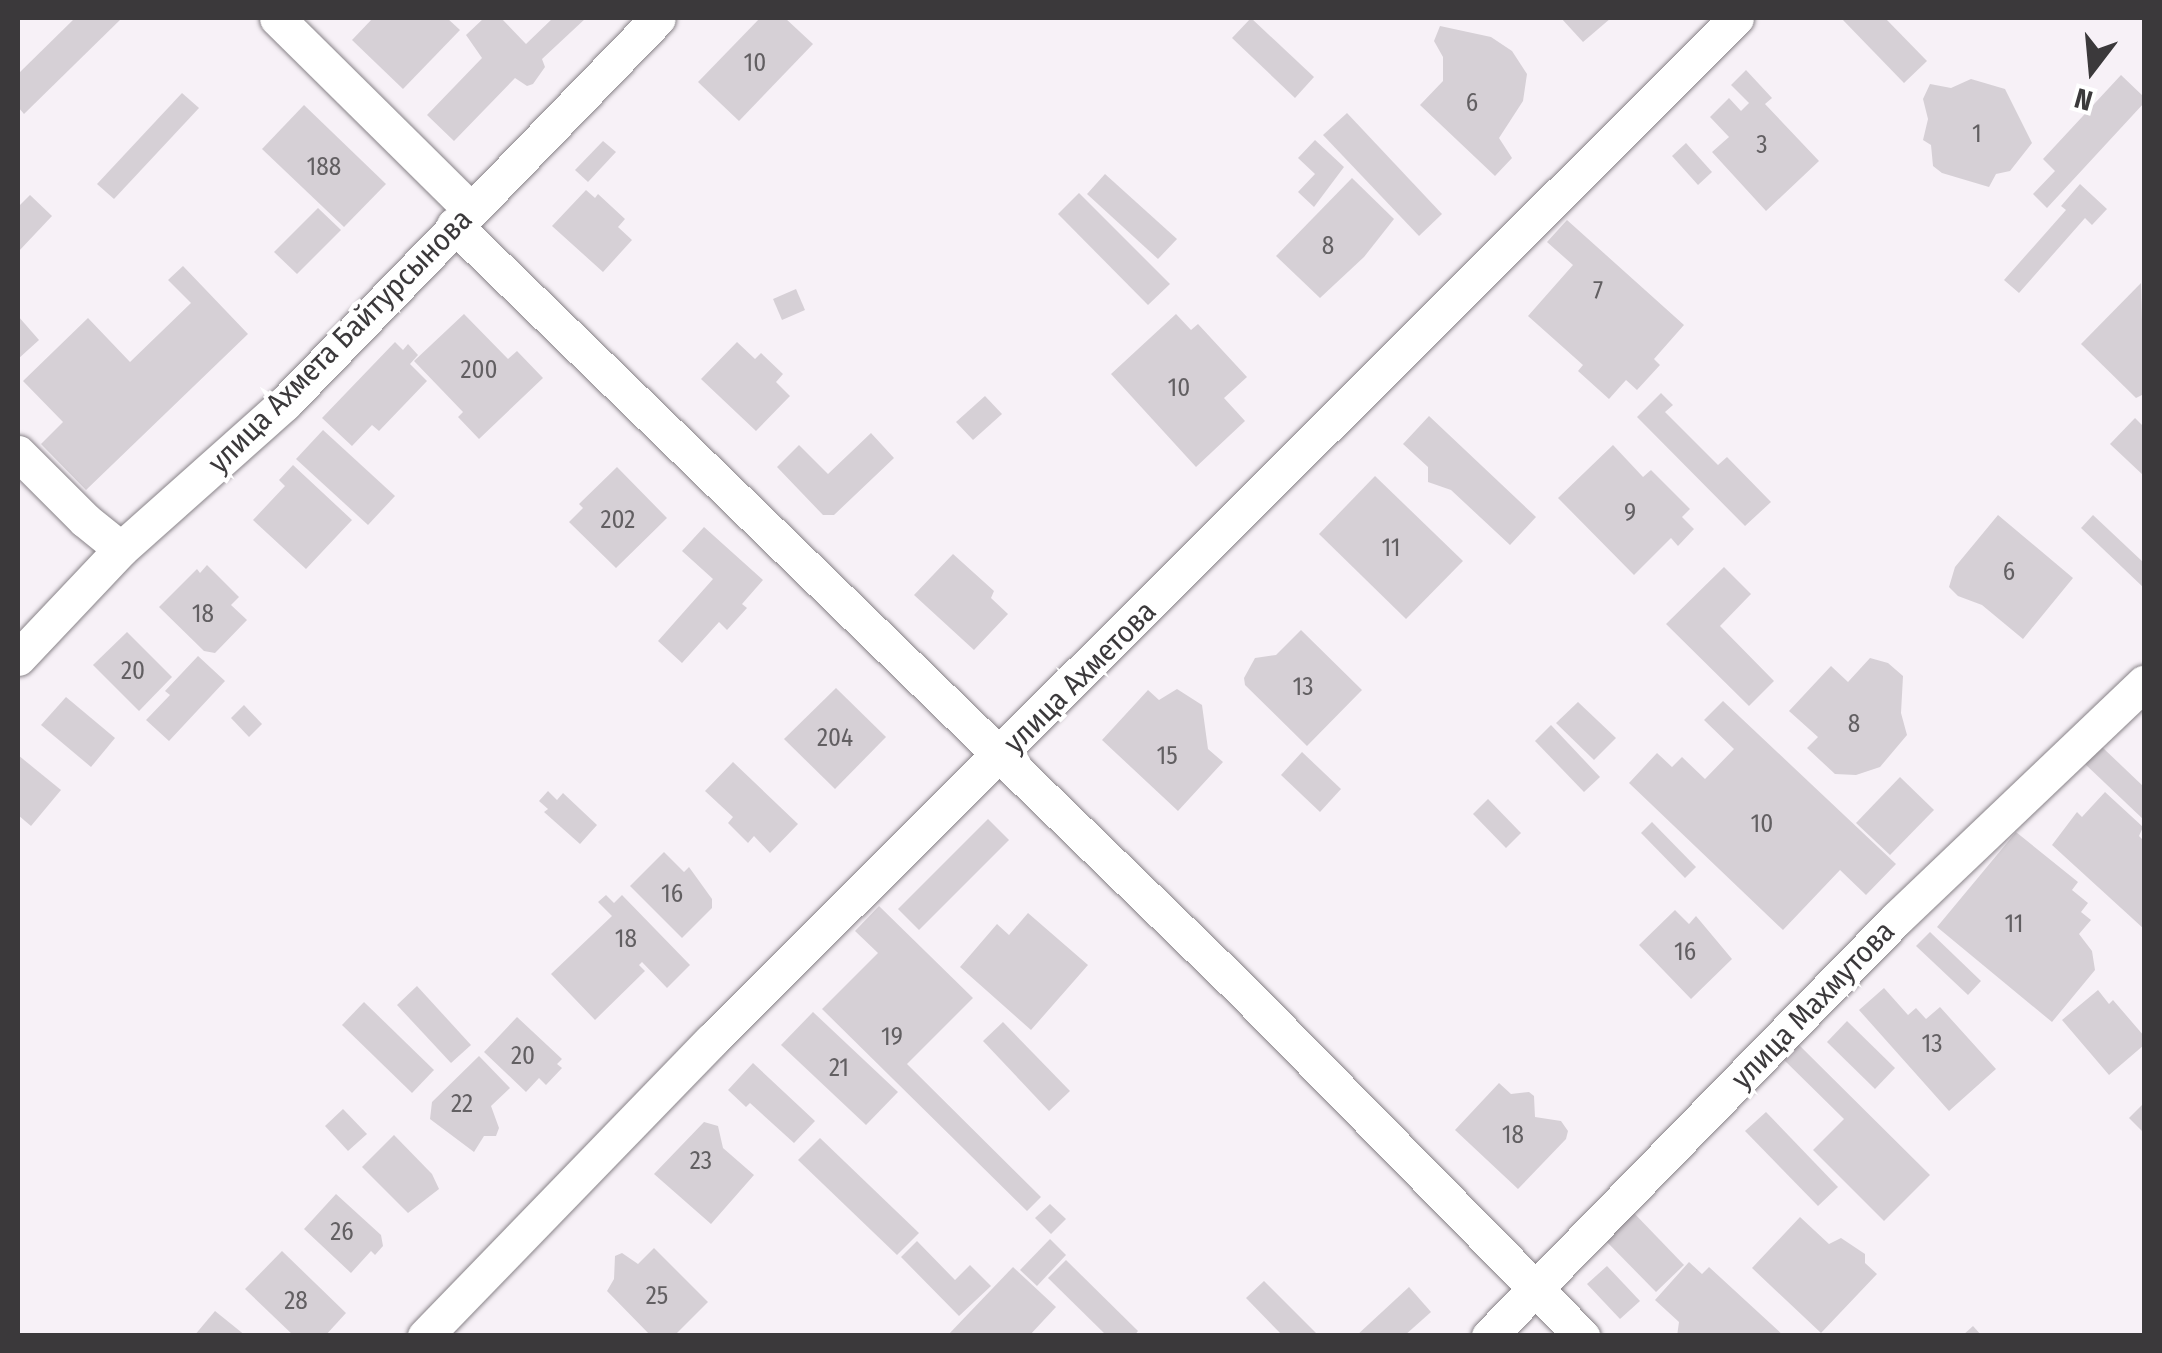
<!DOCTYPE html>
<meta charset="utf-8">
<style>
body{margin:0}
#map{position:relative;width:2162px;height:1353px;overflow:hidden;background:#f7f1f7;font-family:"Fira Sans Condensed",sans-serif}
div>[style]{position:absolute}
.building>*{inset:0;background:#d6d0d6}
.roads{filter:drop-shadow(0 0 2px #888388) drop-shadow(0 0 2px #888388)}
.street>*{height:35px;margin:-17.5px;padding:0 17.5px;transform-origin:17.5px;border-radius:17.5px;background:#fff}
span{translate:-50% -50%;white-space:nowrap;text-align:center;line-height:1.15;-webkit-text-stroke:8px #fff;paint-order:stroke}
.number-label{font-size:25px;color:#625f62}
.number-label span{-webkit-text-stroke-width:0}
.street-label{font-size:30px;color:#3b393b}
.frame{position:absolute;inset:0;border:20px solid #3b393b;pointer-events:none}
.north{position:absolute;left:2042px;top:20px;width:100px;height:100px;-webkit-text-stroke:8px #fff;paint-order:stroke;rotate:196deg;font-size:28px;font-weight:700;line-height:40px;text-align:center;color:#3b393b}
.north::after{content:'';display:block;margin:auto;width:35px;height:45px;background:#3b393b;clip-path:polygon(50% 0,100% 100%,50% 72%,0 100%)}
</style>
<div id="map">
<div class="building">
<i style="clip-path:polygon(75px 18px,122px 18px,24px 114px,18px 107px,18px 74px)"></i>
<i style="clip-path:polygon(373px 18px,447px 18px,460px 30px,403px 89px,352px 40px)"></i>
<i style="clip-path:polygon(484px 18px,501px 18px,526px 44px,553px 18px,586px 18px,542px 59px,545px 67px,533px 84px,527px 86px,515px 78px,454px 141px,427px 115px,482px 58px,466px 35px)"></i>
<i style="clip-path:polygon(760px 18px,785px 18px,813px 44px,739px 121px,698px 82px)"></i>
<i style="clip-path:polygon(1251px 18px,1314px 77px,1295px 98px,1232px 38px)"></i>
<i style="clip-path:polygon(1561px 18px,1611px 18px,1583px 42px)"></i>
<i style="clip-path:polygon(1841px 18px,1885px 18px,1927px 61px,1904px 83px)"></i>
<i style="clip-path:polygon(1440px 26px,1491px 37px,1512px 51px,1527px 74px,1523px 101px,1499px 138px,1512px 158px,1495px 176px,1420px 105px,1443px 81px,1443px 57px,1434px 41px)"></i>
<i style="clip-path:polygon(1746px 70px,1772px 98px,1765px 104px,1819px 161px,1766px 211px,1712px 152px,1729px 137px,1710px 117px,1729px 98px,1741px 111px,1749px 103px,1731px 85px)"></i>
<i style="clip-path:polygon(2121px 75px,2144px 97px,2144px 103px,2047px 208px,2033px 194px,2055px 171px,2043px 159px)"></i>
<i style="clip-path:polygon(1971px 79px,2005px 89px,2032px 143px,2010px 171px,1996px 174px,1989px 187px,1942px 173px,1933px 166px,1931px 145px,1923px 140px,1928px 119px,1923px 99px,1930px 84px,1951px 88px)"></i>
<i style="clip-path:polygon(182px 93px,199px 108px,114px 199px,97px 184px)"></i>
<i style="clip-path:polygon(304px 105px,386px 184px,344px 227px,262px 149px)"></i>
<i style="clip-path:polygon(1347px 113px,1442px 214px,1419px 236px,1323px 135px)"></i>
<i style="clip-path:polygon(1315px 140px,1344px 167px,1314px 207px,1298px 192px,1315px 174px,1298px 158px)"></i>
<i style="clip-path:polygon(603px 141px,616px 152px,588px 182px,575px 170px)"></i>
<i style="clip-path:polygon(1686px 143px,1712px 172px,1698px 185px,1672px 156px)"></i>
<i style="clip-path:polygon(1105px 174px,1177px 239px,1158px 259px,1087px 194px)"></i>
<i style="clip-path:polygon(1352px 178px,1394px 219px,1364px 257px,1320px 298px,1276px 256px)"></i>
<i style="clip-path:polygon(2080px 184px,2107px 209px,2092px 225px,2085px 218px,2019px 293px,2004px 280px,2066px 210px,2061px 206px)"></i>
<i style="clip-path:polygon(586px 190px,595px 198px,598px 194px,625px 219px,618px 227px,632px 240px,603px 272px,552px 226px)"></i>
<i style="clip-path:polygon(1079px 193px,1170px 284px,1148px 305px,1058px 214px)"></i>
<i style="clip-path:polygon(30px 195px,52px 216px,18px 252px,18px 207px)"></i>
<i style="clip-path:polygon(318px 208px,341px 230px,297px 274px,274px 252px)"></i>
<i style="clip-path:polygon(1567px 220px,1684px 325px,1654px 359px,1660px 365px,1637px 390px,1626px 380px,1609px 399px,1578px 371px,1583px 365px,1528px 316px,1573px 265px,1547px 242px)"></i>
<i style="clip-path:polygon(183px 266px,248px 334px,86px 490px,41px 444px,63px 422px,23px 381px,88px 318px,130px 362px,191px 303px,168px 280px)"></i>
<i style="clip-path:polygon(2141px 283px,2144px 394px,2136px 398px,2081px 344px)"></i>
<i style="clip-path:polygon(796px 289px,805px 310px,782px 320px,773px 299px)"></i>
<i style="clip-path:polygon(464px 314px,508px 359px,517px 351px,543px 378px,479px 439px,458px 417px,463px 412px,414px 361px)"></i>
<i style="clip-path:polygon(1176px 314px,1191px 330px,1198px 324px,1247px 377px,1224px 398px,1245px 421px,1196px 467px,1111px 374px)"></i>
<i style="clip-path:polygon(18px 316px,39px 340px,18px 359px)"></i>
<i style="clip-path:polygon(395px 342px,403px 350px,408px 344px,418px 355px,410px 364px,427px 381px,379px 431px,372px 425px,352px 446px,322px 418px)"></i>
<i style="clip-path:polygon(737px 342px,755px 359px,761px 353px,783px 374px,776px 382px,790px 396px,756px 431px,701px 379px)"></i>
<i style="clip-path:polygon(1661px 393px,1673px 405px,1665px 412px,1718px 465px,1727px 457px,1771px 502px,1745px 526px,1637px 417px)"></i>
<i style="clip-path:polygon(985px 396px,1002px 414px,973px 440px,956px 422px)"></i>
<i style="clip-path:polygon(1429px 416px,1536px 517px,1510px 545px,1451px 490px,1428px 482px,1428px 467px,1403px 444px)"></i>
<i style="clip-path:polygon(2135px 418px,2144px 427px,2144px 476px,2110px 444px)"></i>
<i style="clip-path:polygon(323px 430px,395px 496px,368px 525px,296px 459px)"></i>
<i style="clip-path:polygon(871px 433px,894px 458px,834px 515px,823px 515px,777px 467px,799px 445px,828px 474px)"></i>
<i style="clip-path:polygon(1613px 445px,1643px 477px,1651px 470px,1690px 509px,1682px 517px,1694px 529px,1678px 546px,1671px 538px,1634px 575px,1558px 498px)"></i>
<i style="clip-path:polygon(293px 465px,352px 520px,306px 569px,253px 520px,285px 486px,279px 480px)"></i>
<i style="clip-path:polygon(617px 467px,667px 518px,616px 568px,569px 522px,583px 508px,579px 504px)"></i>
<i style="clip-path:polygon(1375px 476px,1463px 561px,1406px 619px,1319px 534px)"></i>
<i style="clip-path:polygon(1998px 515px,2073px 578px,2023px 639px,1982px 605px,1958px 596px,1949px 587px,1955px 567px)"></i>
<i style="clip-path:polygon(2093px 515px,2144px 563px,2144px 588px,2081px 528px)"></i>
<i style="clip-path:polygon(704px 527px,763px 580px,742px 604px,747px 608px,727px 630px,719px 622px,682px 663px,658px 641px,713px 579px,682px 551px)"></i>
<i style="clip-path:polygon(953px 554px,994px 591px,991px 598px,1008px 614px,974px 650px,914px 595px)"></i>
<i style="clip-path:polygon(207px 565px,239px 597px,231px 605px,247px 620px,215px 653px,204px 651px,159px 607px,197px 569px,200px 573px)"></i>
<i style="clip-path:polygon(1724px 567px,1751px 594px,1720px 626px,1774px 681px,1749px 706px,1666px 624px)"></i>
<i style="clip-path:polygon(1301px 630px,1362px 690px,1307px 746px,1245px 685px,1244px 678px,1255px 658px,1276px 655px)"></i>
<i style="clip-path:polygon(127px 632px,172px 677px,139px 711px,93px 665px)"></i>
<i style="clip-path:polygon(198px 656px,225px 681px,169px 741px,146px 720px,170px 695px,165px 691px)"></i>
<i style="clip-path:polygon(1870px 658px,1888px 663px,1903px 676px,1901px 713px,1907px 735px,1880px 767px,1856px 775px,1835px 774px,1807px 748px,1818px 737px,1789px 711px,1831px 666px,1848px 682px)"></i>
<i style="clip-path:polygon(836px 688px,886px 737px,835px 789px,784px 739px)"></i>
<i style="clip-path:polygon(1177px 689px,1202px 705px,1208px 749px,1223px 762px,1178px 811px,1102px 740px,1148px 690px,1159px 700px)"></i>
<i style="clip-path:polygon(66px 697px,115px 738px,91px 767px,41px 725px)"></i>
<i style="clip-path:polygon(1723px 701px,1896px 864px,1866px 895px,1840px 870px,1783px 930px,1629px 783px,1657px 753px,1672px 767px,1682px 757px,1705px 779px,1734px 749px,1704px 720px)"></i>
<i style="clip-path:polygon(1578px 702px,1616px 738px,1594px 760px,1556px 723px)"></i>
<i style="clip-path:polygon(244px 705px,262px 724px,249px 737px,231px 718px)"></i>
<i style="clip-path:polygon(1551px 725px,1600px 777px,1584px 792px,1535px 741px)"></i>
<i style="clip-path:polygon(2102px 747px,2144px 787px,2144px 820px,2085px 764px)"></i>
<i style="clip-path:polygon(1302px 752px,1341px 789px,1320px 812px,1281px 775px)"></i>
<i style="clip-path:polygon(18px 755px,61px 790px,31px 826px,18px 815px)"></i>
<i style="clip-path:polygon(733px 762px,798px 824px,770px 853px,754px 836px,748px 843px,728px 823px,733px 817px,705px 791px)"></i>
<i style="clip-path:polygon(1900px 777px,1934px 810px,1890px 855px,1856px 823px)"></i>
<i style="clip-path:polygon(548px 791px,557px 800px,563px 793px,597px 825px,580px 844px,544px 812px,548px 809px,539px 801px)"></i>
<i style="clip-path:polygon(2105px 792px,2143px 827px,2139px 836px,2144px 841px,2144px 929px,2052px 845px,2077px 812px,2082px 817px)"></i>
<i style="clip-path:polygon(1488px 799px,1521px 833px,1506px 848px,1473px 814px)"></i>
<i style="clip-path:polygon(988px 819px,1009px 840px,919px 930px,898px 909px)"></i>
<i style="clip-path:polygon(1652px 822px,1696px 867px,1685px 878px,1641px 833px)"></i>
<i style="clip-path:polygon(2016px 832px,2078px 882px,2072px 890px,2088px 903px,2081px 912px,2091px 920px,2079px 934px,2092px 951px,2095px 970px,2052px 1022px,1937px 927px)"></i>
<i style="clip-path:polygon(664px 852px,684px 872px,689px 867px,712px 899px,712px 908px,682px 938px,630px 886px)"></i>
<i style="clip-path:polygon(606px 895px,614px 903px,622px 895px,690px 965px,667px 988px,642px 962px,639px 965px,645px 971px,595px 1020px,551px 974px,612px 916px,598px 902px)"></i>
<i style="clip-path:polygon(879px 906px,973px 998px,907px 1064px,1041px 1197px,1027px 1211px,822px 1009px,878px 953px,855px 931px)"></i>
<i style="clip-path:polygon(1675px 910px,1689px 924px,1696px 916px,1732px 959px,1691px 999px,1639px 945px)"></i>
<i style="clip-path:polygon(1028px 913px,1088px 965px,1031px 1030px,960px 967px,997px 924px,1009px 935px)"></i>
<i style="clip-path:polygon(1930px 932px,1981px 981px,1968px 995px,1916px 946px)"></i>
<i style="clip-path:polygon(417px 986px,471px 1045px,451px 1063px,397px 1005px)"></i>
<i style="clip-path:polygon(1884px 988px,1908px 1015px,1916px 1008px,1926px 1019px,1940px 1007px,1996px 1069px,1949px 1111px,1859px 1010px)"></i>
<i style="clip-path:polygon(2098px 990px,2109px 1004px,2113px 1000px,2144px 1036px,2144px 1045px,2109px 1075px,2062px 1020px)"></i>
<i style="clip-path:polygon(364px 1002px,434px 1070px,412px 1093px,342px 1025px)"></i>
<i style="clip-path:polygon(813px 1012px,898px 1092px,866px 1125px,781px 1045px)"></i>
<i style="clip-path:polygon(517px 1017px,562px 1059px,557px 1064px,562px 1068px,546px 1085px,539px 1078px,526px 1092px,484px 1052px)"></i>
<i style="clip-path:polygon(1847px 1021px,1895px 1068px,1875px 1089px,1827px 1042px)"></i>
<i style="clip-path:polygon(1003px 1022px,1070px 1091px,1049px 1111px,983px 1041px)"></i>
<i style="clip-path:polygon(1796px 1042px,1930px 1175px,1884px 1221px,1813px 1150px,1844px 1119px,1781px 1057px)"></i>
<i style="clip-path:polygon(479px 1056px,510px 1088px,491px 1106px,499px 1128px,496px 1136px,484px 1136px,474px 1152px,430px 1119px,432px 1102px)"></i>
<i style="clip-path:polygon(753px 1063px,815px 1121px,794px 1143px,750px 1103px,746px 1107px,728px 1090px)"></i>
<i style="clip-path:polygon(1499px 1083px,1511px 1094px,1529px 1092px,1534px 1096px,1535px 1117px,1561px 1121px,1568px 1131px,1566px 1139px,1518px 1189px,1455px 1130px)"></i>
<i style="clip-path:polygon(2143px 1104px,2144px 1106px,2144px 1133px,2129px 1118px)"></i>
<i style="clip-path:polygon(343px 1109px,367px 1134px,348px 1151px,325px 1126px)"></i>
<i style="clip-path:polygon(1766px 1112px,1838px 1187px,1818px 1206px,1745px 1131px)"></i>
<i style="clip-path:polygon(704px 1122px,718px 1126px,723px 1148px,754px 1175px,711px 1224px,654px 1174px)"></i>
<i style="clip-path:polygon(394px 1135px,432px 1174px,439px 1189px,408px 1213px,362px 1167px)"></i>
<i style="clip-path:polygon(820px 1138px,919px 1233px,897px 1255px,798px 1160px)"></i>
<i style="clip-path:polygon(336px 1194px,381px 1235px,383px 1246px,375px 1255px,371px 1251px,351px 1273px,304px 1229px)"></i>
<i style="clip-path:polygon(1050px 1204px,1066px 1219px,1051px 1234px,1035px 1218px)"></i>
<i style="clip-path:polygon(1632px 1211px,1684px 1265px,1656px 1292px,1603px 1238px)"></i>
<i style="clip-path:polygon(1800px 1217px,1829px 1244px,1841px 1238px,1865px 1254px,1865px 1263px,1877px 1274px,1821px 1333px,1752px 1268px)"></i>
<i style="clip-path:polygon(1050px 1239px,1066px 1255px,1037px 1286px,1020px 1270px)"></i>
<i style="clip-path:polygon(917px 1241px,955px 1280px,970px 1265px,991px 1286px,959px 1316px,901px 1257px)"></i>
<i style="clip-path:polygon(654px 1248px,708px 1302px,674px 1336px,651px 1336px,607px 1291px,614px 1279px,615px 1256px,622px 1253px,638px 1264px)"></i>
<i style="clip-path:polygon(282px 1251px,346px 1313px,325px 1336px,294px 1336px,245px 1289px)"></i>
<i style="clip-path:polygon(1066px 1260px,1138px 1331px,1134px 1336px,1107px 1336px,1048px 1278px)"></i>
<i style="clip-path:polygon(1689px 1262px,1702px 1274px,1709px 1267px,1784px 1336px,1677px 1336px,1679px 1322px,1655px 1300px)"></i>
<i style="clip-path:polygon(1607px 1266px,1640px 1301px,1620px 1319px,1587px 1284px)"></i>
<i style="clip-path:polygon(1013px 1267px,1056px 1307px,1029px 1336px,947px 1336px)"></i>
<i style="clip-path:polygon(1264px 1281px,1319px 1336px,1283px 1336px,1246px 1298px)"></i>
<i style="clip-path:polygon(1409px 1287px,1431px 1312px,1404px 1336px,1356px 1336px)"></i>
<i style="clip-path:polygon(215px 1311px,246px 1336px,194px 1336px)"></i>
<i style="clip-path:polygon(1973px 1326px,1982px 1336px,1962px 1336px)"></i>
</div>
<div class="roads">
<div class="street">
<i style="left:277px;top:18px;width:272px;rotate:44.7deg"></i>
<i style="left:454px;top:225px;width:1097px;rotate:44.15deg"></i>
<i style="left:1241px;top:989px;width:487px;rotate:45.5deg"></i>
<i style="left:18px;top:453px;width:95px;rotate:45deg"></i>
<i style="left:85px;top:520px;width:46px;rotate:38.9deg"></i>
<i style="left:18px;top:658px;width:150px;rotate:-46.6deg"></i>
<i style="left:121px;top:549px;width:218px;rotate:-41.7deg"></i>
<i style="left:284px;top:404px;width:537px;rotate:-45.9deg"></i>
<i style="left:425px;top:1336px;width:411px;rotate:-45.9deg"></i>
<i style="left:711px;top:1041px;width:1448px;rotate:-44.94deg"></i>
<i style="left:1489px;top:1336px;width:584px;rotate:-45.69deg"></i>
<i style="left:1897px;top:918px;width:341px;rotate:-43.6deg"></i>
</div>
</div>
<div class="number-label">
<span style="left:755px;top:63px">10</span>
<span style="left:1472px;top:103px">6</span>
<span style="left:1977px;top:134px">1</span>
<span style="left:1762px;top:145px">3</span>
<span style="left:324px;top:167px">188</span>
<span style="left:1328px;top:246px">8</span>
<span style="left:1598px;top:291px">7</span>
<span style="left:479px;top:370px">200</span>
<span style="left:1179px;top:388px">10</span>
<span style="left:1630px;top:513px">9</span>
<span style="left:618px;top:520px">202</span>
<span style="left:1391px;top:548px">11</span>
<span style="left:2009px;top:572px">6</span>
<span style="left:203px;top:614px">18</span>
<span style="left:133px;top:671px">20</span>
<span style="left:1303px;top:687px">13</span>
<span style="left:1854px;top:724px">8</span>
<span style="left:835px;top:738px">204</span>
<span style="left:1167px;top:756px">15</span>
<span style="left:1762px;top:824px">10</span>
<span style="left:672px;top:894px">16</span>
<span style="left:2014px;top:924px">11</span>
<span style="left:626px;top:939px">18</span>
<span style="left:1685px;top:952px">16</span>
<span style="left:892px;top:1037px">19</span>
<span style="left:1932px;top:1044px">13</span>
<span style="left:523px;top:1056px">20</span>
<span style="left:839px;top:1068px">21</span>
<span style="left:462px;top:1104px">22</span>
<span style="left:1513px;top:1135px">18</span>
<span style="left:701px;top:1161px">23</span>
<span style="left:342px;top:1232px">26</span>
<span style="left:657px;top:1296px">25</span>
<span style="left:296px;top:1301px">28</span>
</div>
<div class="street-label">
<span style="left:340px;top:341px;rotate:-45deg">улица Ахмета Байтурсынова</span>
<span style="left:1080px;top:677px;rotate:-45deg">улица Ахметова</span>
<span style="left:1813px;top:1005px;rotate:-46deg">улица Махмутова</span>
</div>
<div class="frame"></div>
<div class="north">N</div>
</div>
